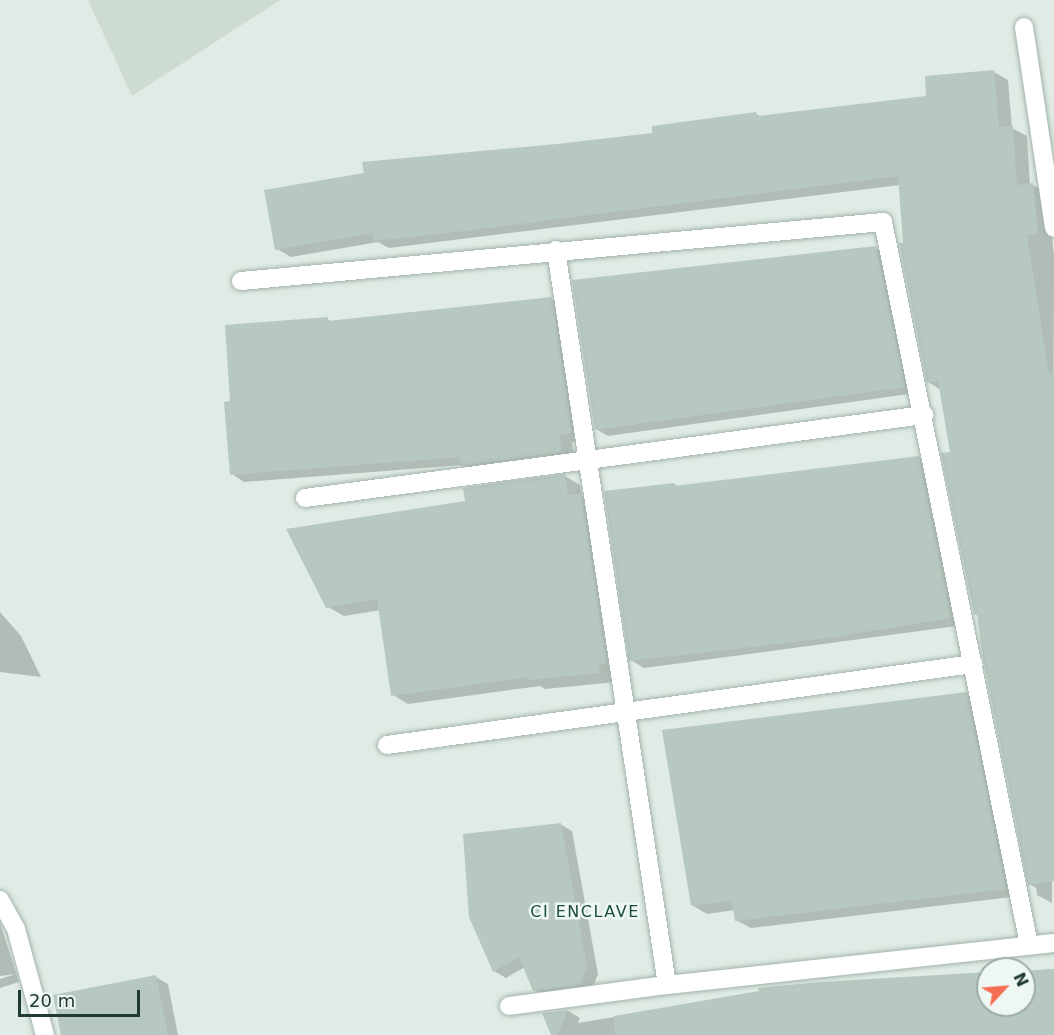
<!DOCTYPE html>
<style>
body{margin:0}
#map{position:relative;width:1054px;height:1035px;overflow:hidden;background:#dfebe4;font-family:"DejaVu Sans",sans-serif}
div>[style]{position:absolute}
.built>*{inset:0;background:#cddbd3}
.shadow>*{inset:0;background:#0003}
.building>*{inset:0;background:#b7c8c0}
.roads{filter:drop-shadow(0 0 2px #a2b3ab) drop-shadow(0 0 2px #a2b3ab)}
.minor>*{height:18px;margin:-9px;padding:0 9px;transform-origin:9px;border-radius:9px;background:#fff}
span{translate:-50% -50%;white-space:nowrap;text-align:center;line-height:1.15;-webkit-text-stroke:5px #eff7f3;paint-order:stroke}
.neighbourhood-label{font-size:16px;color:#1b4d3d;letter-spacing:1.5px}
.north{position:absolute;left:976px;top:957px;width:60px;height:60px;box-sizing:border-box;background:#eff7f3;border:2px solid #9caca5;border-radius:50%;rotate:64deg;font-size:16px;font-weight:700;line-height:24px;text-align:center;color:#203b31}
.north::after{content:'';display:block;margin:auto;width:21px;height:27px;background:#f56d52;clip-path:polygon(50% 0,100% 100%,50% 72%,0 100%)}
.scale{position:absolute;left:18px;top:990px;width:122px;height:27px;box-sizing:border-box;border:3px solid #203b31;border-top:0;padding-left:8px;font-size:18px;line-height:21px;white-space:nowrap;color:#203b31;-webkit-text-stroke:4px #eff7f3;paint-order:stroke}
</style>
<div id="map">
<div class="built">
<i style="clip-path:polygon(88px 0,280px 0,132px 96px)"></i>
</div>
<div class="shadow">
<i style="clip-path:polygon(994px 72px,1008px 80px,1012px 128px,1027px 136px,1030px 184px,1047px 192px,1054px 256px,1052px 903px,1037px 895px,1036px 888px,1030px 884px,979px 616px,975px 614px,941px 390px,928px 382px,905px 244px,900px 185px,389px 248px,378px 242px,291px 257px,277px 249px,557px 146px,654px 134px,756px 114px,761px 117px,928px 97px)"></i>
<i style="clip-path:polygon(876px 248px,888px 255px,916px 393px,608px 436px,596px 429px)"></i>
<i style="clip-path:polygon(551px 299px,564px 306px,584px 440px,572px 442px,574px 459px,475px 472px,462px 465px,244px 482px,232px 474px,232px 403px,327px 319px,332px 322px)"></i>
<i style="clip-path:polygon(918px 457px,931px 465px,964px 625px,644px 668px,631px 660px,674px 484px,679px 487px)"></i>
<i style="clip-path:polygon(565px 476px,580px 485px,582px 496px,597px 504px,615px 682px,545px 689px,540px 686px,408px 704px,393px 695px,381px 610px,344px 616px,328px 607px,466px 502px)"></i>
<i style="clip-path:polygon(0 612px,21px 636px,41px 677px,0 672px)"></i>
<i style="clip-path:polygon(966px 694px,981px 702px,1020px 896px,751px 928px,736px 920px,735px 910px,707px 914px,692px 905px)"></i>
<i style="clip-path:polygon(560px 824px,572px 831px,598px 974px,591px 992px,547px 997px,535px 990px,525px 967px,506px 978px,494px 971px)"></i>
<i style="clip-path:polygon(0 923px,19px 982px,0 988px,0 979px,16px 974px,0 976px)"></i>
<i style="clip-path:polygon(1054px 969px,1054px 1035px,553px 1035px,544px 1014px,568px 1011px,580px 1018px,578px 1023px,760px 993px,988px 973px,988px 1005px,1024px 1005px,1024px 971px)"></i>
<i style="clip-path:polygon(156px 977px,168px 984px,178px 1035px,63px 1035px)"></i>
</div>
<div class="building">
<i style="clip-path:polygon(994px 70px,999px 127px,1013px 126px,1017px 185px,1033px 183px,1038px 233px,1027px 235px,1049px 375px,1054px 374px,1054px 881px,1028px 885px,982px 653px,977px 614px,974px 614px,941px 453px,950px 452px,938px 381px,927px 383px,899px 243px,903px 243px,898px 176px,473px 230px,373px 241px,372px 233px,275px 250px,264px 190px,364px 173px,362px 162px,557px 144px,652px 133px,652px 126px,756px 112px,757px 116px,926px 96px,925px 76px)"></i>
<i style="clip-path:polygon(876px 246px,905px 387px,595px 430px,572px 280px)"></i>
<i style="clip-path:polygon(552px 297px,572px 433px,559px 435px,562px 452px,461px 466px,460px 457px,230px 475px,224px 402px,230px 401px,225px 325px,328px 317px,328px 321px)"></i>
<i style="clip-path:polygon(919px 456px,951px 618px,828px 638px,629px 661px,604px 491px,674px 483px,674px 486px)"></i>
<i style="clip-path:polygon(565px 474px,568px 495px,581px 494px,607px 663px,599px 664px,600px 673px,528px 680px,528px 677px,391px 696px,377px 599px,326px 608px,286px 529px,465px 501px,463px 488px)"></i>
<i style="clip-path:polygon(967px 692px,1006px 889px,735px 921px,732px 901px,691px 906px,662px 730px)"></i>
<i style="clip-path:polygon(561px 823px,587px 967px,579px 985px,533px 991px,519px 957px,493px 972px,469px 917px,463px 834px)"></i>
<i style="clip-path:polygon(1054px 969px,1054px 1035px,615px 1035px,614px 1016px,759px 991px,758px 988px,820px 982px,988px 972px,988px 1005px,1024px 1005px,1024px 971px)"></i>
<i style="clip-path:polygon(156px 975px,168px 1035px,61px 1035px,53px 995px)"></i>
<i style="clip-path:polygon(568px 1010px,557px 1035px,551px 1035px,542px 1013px)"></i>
</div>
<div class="roads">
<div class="minor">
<i style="left:1024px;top:27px;width:203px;rotate:81.5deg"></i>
<i style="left:556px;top:250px;width:743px;rotate:81.41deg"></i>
<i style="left:241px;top:281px;width:645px;rotate:-5.25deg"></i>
<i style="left:883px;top:222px;width:738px;rotate:78.58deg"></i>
<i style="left:305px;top:498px;width:625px;rotate:-7.64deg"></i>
<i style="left:387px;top:745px;width:592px;rotate:-7.87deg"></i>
<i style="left:0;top:900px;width:33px;rotate:61deg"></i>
<i style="left:16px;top:929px;width:110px;rotate:74.7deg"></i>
<i style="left:509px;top:1006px;width:159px;rotate:-7.6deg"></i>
<i style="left:667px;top:985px;width:389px;rotate:-6.2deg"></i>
</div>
</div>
<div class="neighbourhood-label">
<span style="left:585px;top:912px">CI ENCLAVE</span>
</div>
<div class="north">N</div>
<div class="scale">20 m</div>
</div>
